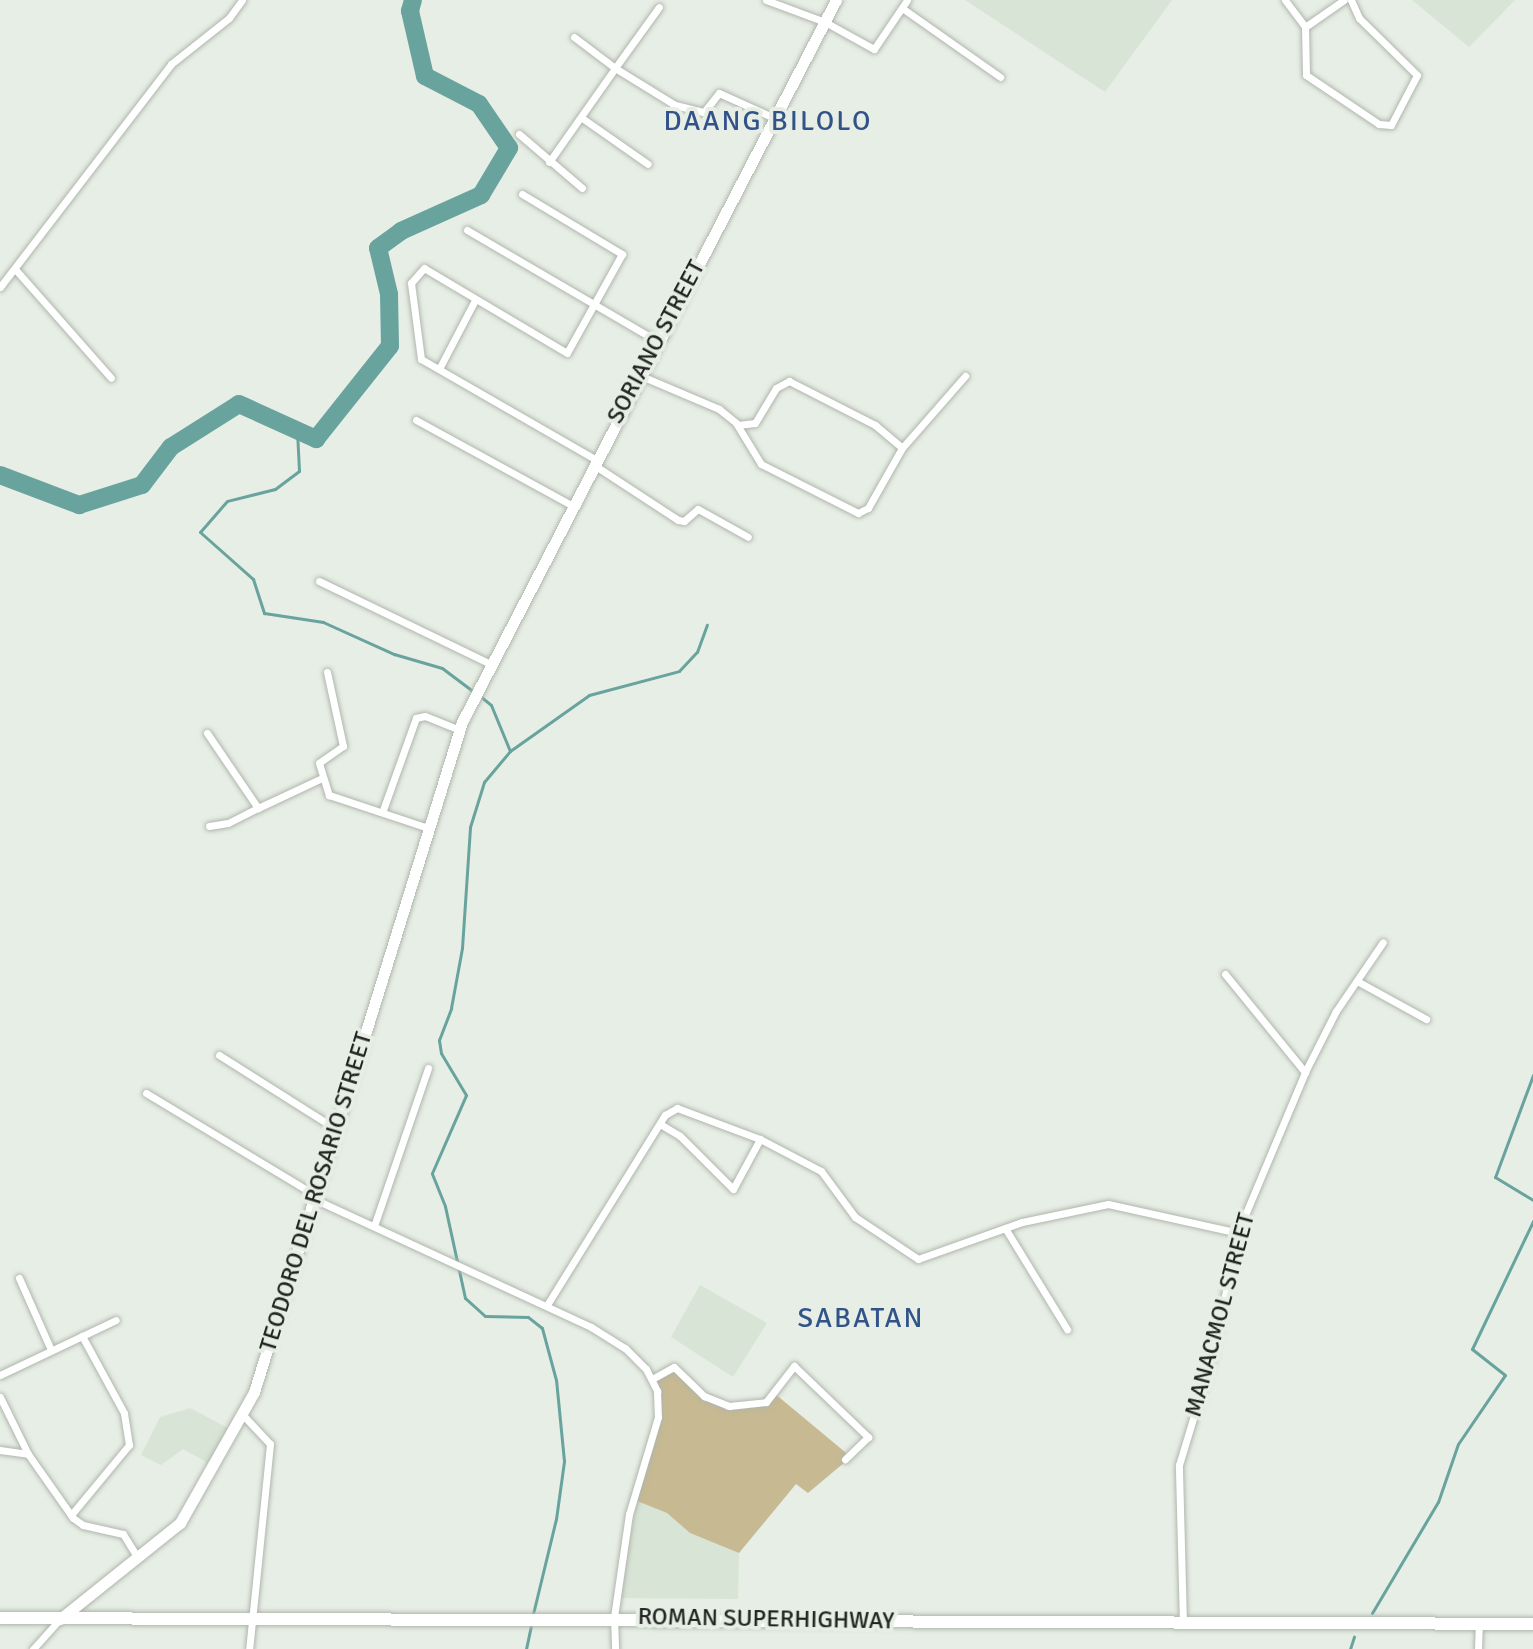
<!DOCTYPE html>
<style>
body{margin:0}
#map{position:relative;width:1533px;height:1649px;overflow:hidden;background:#e7eee5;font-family:Signika,sans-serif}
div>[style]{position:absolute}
.built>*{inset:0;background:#d8e4d5}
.green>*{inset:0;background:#c7b992}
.stream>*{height:3px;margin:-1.5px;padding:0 1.5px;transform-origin:1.5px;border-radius:1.5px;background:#69a39e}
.river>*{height:18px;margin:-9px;padding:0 9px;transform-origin:9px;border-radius:9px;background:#69a39e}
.roads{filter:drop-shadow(0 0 2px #afb6ad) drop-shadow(0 0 2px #afb6ad)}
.minor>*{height:7px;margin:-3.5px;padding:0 3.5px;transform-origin:3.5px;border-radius:3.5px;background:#fff}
.secondary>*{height:11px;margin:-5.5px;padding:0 5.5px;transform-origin:5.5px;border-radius:5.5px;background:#fff}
.primary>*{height:12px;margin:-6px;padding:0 6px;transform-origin:6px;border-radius:6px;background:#fff}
span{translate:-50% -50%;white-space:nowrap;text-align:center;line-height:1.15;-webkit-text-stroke:8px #e7eee5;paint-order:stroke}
.street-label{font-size:24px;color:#212421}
.quarter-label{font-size:28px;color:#32528a;letter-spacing:2px}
</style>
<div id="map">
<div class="built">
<i style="clip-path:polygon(965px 0,1172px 0,1105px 92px)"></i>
<i style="clip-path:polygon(1412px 0,1515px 0,1469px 47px)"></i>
<i style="clip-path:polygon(700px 1285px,767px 1323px,733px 1377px,671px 1337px)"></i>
<i style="clip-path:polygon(190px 1408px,228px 1428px,208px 1463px,183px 1449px,161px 1465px,141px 1455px,160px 1417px)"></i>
<i style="clip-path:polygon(637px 1501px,667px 1513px,690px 1533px,739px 1553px,738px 1599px,619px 1598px)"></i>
</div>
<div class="green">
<i style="clip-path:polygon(674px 1369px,726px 1410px,767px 1403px,774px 1393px,851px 1457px,808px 1493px,796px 1484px,739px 1553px,690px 1533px,667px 1513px,637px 1501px,661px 1411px,656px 1379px)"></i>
</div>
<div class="stream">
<i style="left:297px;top:431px;width:40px;rotate:87.1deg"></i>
<i style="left:299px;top:471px;width:30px;rotate:143deg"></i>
<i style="left:275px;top:489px;width:49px;rotate:166deg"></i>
<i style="left:227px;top:501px;width:41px;rotate:131.1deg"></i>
<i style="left:200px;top:532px;width:71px;rotate:41.6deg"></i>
<i style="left:253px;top:579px;width:36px;rotate:72deg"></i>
<i style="left:264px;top:613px;width:60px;rotate:8.7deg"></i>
<i style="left:323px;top:622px;width:78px;rotate:24.3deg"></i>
<i style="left:394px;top:654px;width:50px;rotate:16.3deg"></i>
<i style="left:442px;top:668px;width:40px;rotate:37deg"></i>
<i style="left:480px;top:696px;width:14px;rotate:39deg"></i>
<i style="left:491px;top:705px;width:50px;rotate:67.6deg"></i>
<i style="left:1533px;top:1075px;width:109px;rotate:110.4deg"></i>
<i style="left:1495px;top:1177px;width:44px;rotate:31.2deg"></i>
<i style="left:1372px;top:1613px;width:129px;rotate:-59.3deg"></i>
<i style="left:1438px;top:1502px;width:61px;rotate:-71deg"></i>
<i style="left:1458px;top:1444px;width:83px;rotate:-55.7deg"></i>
<i style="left:1505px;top:1375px;width:42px;rotate:-141.8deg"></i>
<i style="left:1472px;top:1349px;width:142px;rotate:-64.5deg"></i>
<i style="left:532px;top:1618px;width:102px;rotate:-76.4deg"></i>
<i style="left:556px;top:1519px;width:59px;rotate:-82.1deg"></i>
<i style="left:564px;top:1461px;width:81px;rotate:-95.6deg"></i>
<i style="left:556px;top:1380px;width:54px;rotate:-105.1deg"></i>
<i style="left:542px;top:1328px;width:18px;rotate:-142deg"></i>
<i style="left:528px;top:1317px;width:43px;rotate:-178.7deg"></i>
<i style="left:485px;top:1316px;width:27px;rotate:-138deg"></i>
<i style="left:465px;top:1298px;width:94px;rotate:-102.3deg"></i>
<i style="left:445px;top:1206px;width:35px;rotate:-112deg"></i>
<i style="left:432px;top:1173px;width:85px;rotate:-66.4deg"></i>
<i style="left:466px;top:1095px;width:49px;rotate:-120.8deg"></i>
<i style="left:441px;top:1053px;width:13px;rotate:-99deg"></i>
<i style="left:439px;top:1040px;width:34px;rotate:-69deg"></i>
<i style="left:451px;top:1008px;width:61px;rotate:-79.6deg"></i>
<i style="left:462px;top:948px;width:121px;rotate:-86.2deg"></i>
<i style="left:470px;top:827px;width:47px;rotate:-72.7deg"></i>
<i style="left:484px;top:782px;width:40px;rotate:-50deg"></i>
<i style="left:510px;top:751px;width:97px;rotate:-35.3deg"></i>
<i style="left:589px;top:695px;width:93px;rotate:-14.9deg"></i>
<i style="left:679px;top:671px;width:26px;rotate:-47deg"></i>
<i style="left:697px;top:652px;width:29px;rotate:-70deg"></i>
<i style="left:526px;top:1649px;width:25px;rotate:-78deg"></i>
<i style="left:1350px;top:1649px;width:13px;rotate:-72deg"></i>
</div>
<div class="river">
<i style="left:0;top:475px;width:85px;rotate:20.8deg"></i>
<i style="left:79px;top:505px;width:66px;rotate:-17.6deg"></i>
<i style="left:142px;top:485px;width:48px;rotate:-52.7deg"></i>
<i style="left:171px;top:447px;width:80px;rotate:-32.3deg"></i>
<i style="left:239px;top:404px;width:85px;rotate:24.4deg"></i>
<i style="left:316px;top:439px;width:119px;rotate:-51.5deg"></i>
<i style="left:390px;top:346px;width:52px;rotate:-91.1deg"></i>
<i style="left:389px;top:294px;width:47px;rotate:-103.4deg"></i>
<i style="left:378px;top:248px;width:29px;rotate:-36deg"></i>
<i style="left:401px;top:231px;width:88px;rotate:-24.2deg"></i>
<i style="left:481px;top:195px;width:55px;rotate:-59.2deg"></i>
<i style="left:509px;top:148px;width:53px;rotate:-124.3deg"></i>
<i style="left:479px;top:104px;width:61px;rotate:-152.6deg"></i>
<i style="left:425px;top:76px;width:67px;rotate:-103deg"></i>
<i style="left:410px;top:11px;width:11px;rotate:-75deg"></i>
</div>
<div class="roads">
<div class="minor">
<i style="left:766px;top:0;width:63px;rotate:20.4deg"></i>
<i style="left:825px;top:22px;width:56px;rotate:28.9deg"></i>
<i style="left:874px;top:49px;width:59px;rotate:-56deg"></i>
<i style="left:1285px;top:0;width:34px;rotate:53deg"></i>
<i style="left:902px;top:8px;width:120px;rotate:35.1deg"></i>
<i style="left:1305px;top:27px;width:48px;rotate:88.8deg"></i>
<i style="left:1306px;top:75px;width:88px;rotate:33.9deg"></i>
<i style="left:1379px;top:124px;width:12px;rotate:5deg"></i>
<i style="left:1391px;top:125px;width:56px;rotate:-62.5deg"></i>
<i style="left:1417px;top:75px;width:81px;rotate:-135.5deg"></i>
<i style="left:1359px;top:18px;width:20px;rotate:-114deg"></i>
<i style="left:1305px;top:27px;width:47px;rotate:-34.7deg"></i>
<i style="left:574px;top:37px;width:51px;rotate:37.1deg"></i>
<i style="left:615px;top:68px;width:75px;rotate:-54.2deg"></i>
<i style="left:582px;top:118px;width:80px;rotate:34.9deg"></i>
<i style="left:519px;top:134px;width:83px;rotate:40.6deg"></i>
<i style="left:549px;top:162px;width:115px;rotate:-54.9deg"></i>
<i style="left:615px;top:68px;width:70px;rotate:31.7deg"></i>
<i style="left:675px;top:105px;width:30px;rotate:14deg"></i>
<i style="left:704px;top:112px;width:24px;rotate:-52deg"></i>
<i style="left:719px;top:93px;width:60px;rotate:24.4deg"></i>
<i style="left:522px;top:194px;width:117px;rotate:31deg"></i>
<i style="left:622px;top:254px;width:113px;rotate:119.1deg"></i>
<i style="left:567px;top:353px;width:166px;rotate:-149.3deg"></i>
<i style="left:424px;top:268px;width:20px;rotate:131deg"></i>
<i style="left:411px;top:283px;width:77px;rotate:82.5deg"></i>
<i style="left:421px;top:359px;width:201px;rotate:29.9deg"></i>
<i style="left:467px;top:230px;width:220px;rotate:30.3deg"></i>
<i style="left:15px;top:269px;width:145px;rotate:48.6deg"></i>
<i style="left:0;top:287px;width:281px;rotate:-52.5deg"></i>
<i style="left:171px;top:64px;width:74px;rotate:-38.4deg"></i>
<i style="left:229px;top:18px;width:22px;rotate:-54deg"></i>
<i style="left:439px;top:369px;width:78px;rotate:-62.4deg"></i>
<i style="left:639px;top:375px;width:87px;rotate:23deg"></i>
<i style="left:719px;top:409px;width:22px;rotate:39deg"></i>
<i style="left:736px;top:423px;width:48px;rotate:58.6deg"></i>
<i style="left:761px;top:464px;width:109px;rotate:26.8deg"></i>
<i style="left:858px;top:513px;width:11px;rotate:-27deg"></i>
<i style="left:868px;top:508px;width:69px;rotate:-60.5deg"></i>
<i style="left:902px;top:448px;width:96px;rotate:-48.8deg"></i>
<i style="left:416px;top:420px;width:177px;rotate:28.7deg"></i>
<i style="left:738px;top:425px;width:17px;rotate:-7deg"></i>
<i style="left:755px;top:423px;width:41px;rotate:-59deg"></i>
<i style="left:776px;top:388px;width:15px;rotate:-28deg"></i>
<i style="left:789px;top:381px;width:97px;rotate:27.1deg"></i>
<i style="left:875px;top:425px;width:35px;rotate:40deg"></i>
<i style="left:594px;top:465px;width:100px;rotate:33.2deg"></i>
<i style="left:678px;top:520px;width:6px;rotate:9deg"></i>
<i style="left:684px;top:521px;width:18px;rotate:-41deg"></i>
<i style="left:698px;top:509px;width:57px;rotate:29.2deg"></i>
<i style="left:319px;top:581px;width:189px;rotate:25.8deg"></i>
<i style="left:327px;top:672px;width:76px;rotate:77.8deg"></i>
<i style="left:343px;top:746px;width:29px;rotate:145deg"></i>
<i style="left:319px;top:763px;width:34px;rotate:73deg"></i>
<i style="left:329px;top:795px;width:101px;rotate:18.4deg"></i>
<i style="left:207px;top:733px;width:91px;rotate:55.8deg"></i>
<i style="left:258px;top:808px;width:68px;rotate:-25.1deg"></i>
<i style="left:383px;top:810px;width:98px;rotate:-70.3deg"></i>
<i style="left:416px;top:718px;width:9px;rotate:-13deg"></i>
<i style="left:425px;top:716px;width:37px;rotate:22deg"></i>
<i style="left:209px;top:826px;width:19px;rotate:-9deg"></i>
<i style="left:228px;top:823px;width:34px;rotate:-27deg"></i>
<i style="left:1225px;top:974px;width:127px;rotate:50.8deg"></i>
<i style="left:1357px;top:981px;width:79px;rotate:28.8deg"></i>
<i style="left:219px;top:1055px;width:138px;rotate:32.3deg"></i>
<i style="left:146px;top:1093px;width:197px;rotate:31.1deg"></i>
<i style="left:660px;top:1124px;width:23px;rotate:31deg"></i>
<i style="left:680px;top:1136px;width:75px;rotate:45deg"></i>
<i style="left:733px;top:1189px;width:57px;rotate:-61.6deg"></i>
<i style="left:314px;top:1199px;width:305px;rotate:24.8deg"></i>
<i style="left:591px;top:1327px;width:40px;rotate:32deg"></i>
<i style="left:625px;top:1348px;width:30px;rotate:45deg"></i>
<i style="left:646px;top:1369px;width:25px;rotate:63deg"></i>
<i style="left:657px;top:1391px;width:26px;rotate:88deg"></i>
<i style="left:658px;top:1417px;width:101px;rotate:106.6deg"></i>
<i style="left:629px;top:1514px;width:104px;rotate:98.3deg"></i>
<i style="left:614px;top:1617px;width:32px;rotate:88deg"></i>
<i style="left:374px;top:1226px;width:167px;rotate:-71.1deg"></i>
<i style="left:1005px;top:1228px;width:119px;rotate:58.5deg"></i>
<i style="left:19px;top:1278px;width:79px;rotate:66deg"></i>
<i style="left:547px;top:1305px;width:224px;rotate:-58.2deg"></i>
<i style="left:665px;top:1115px;width:14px;rotate:-30deg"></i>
<i style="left:677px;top:1108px;width:89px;rotate:20.5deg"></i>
<i style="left:760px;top:1139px;width:69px;rotate:27.7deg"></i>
<i style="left:821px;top:1171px;width:57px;rotate:53.5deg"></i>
<i style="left:855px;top:1217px;width:76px;rotate:33.7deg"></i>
<i style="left:918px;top:1259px;width:110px;rotate:-19.6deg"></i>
<i style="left:1022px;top:1222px;width:88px;rotate:-11.8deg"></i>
<i style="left:1108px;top:1204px;width:134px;rotate:12.5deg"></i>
<i style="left:0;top:1375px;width:128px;rotate:-25.4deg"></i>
<i style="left:652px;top:1379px;width:25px;rotate:-29deg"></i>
<i style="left:674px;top:1367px;width:42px;rotate:44deg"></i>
<i style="left:704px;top:1396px;width:27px;rotate:22deg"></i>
<i style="left:729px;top:1406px;width:37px;rotate:-6deg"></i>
<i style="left:766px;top:1402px;width:46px;rotate:-52.1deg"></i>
<i style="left:794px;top:1366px;width:103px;rotate:43.8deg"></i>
<i style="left:868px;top:1437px;width:32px;rotate:136deg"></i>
<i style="left:0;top:1397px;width:64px;rotate:63.8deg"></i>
<i style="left:28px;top:1454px;width:78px;rotate:54.9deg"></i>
<i style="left:73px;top:1518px;width:12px;rotate:35deg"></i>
<i style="left:83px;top:1525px;width:41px;rotate:12.7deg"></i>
<i style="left:123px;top:1534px;width:26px;rotate:58deg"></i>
<i style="left:242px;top:1414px;width:41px;rotate:47deg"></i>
<i style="left:270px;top:1444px;width:206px;rotate:95.8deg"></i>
<i style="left:0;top:1450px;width:28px;rotate:8deg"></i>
<i style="left:71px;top:1515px;width:91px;rotate:-50.4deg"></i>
<i style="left:129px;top:1445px;width:32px;rotate:-99deg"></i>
<i style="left:124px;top:1413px;width:88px;rotate:-118.6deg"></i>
<i style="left:1183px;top:1623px;width:158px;rotate:-91.5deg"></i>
<i style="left:1179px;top:1465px;width:111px;rotate:-73.2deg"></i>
<i style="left:1211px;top:1359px;width:135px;rotate:-77.6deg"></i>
<i style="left:1240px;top:1227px;width:168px;rotate:-67.2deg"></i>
<i style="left:1305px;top:1072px;width:68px;rotate:-63.1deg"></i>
<i style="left:1336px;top:1011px;width:83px;rotate:-55.7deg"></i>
<i style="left:33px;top:1649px;width:40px;rotate:-48deg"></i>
<i style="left:1478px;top:1649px;width:25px;rotate:-88deg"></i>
</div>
<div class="secondary">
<i style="left:60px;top:1619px;width:154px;rotate:-38.7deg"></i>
<i style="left:180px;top:1523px;width:150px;rotate:-60.5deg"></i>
<i style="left:254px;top:1392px;width:702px;rotate:-72.75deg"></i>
<i style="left:462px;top:722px;width:813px;rotate:-62.62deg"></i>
</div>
<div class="primary">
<i style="left:0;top:1618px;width:1533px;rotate:0.22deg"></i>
</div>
</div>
<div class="street-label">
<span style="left:656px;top:342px;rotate:-62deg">SORIANO STREET</span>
<span style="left:316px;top:1192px;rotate:-73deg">TEODORO DEL ROSARIO STREET</span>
<span style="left:1220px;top:1315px;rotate:-75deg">MANACMOL STREET</span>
<span style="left:766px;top:1619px;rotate:1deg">ROMAN SUPERHIGHWAY</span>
</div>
<div class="quarter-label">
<span style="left:768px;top:121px">DAANG BILOLO</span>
<span style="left:861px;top:1318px">SABATAN</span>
</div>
</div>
